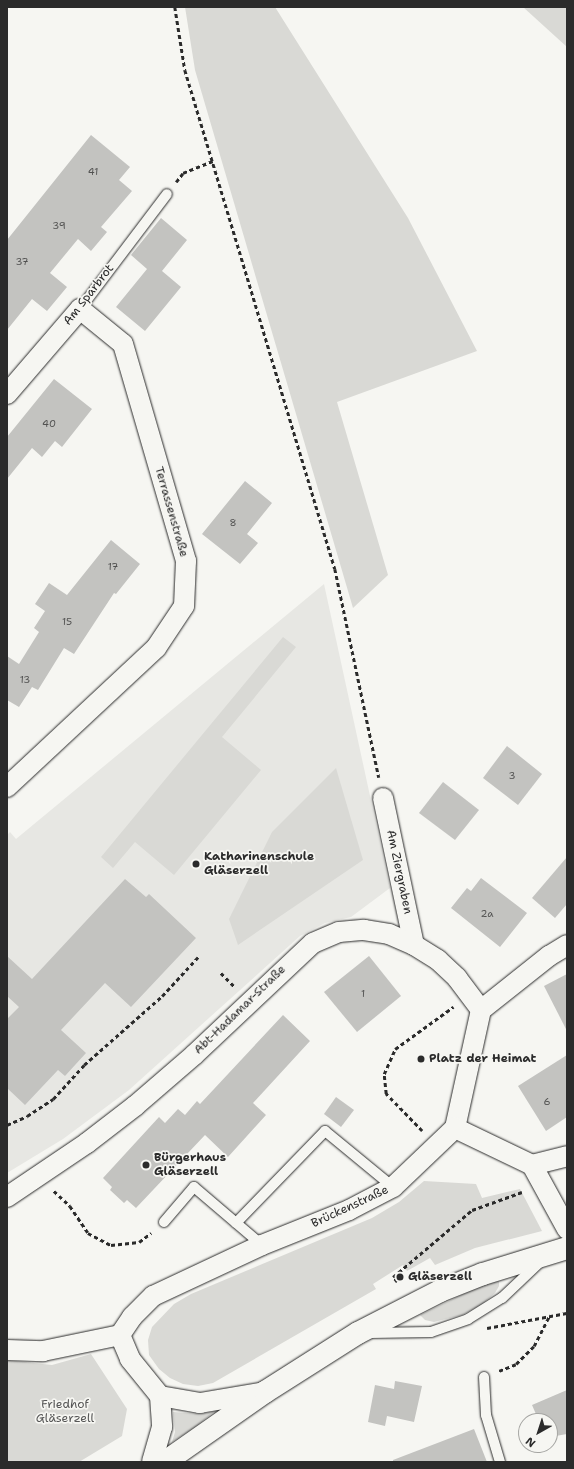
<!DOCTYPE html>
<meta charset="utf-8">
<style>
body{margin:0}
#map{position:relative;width:574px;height:1469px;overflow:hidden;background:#f6f6f2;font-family:"Shantell Sans",sans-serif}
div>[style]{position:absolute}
.built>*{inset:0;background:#e7e7e3}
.green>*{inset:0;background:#d9d9d5}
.building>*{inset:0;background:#c3c3c0}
.path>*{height:2.5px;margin-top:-1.25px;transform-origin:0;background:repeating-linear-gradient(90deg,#2b2b2b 0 4px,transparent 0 7px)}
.roads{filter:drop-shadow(0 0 1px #2b2b2b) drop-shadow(0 0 1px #2b2b2b)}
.lane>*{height:10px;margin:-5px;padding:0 5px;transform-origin:5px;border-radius:5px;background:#f6f6f2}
.street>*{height:20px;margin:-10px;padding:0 10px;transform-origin:10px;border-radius:10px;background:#f6f6f2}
.secondary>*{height:22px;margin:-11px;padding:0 11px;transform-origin:11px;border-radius:11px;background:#f6f6f2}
.dots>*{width:11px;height:11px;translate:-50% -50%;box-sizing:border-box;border:2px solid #f6f6f2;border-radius:50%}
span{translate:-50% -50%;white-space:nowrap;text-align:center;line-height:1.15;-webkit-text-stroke:3.5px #f6f6f2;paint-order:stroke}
.number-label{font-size:10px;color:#515150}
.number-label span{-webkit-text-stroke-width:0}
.street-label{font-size:12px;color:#2b2b2b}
.poi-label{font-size:12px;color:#2b2b2b;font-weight:700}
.left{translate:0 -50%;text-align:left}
.park-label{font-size:12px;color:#565656}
.frame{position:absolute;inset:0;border:8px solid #2b2b2b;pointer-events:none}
.north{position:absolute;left:518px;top:1413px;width:40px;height:40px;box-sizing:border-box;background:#f6f6f2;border:1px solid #a5a5a2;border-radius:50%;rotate:219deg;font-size:11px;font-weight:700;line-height:16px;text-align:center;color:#2b2b2b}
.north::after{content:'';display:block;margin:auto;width:14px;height:18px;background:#2b2b2b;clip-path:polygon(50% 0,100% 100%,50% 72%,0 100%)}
</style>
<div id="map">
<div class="built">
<i style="clip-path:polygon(324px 584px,390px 888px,351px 917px,325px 923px,300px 936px,129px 1090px,63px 1139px,7px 1173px,7px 835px,10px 832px,16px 839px)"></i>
</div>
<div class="green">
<i style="clip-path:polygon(185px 7px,275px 7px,408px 218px,477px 351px,337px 402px,388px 575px,353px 608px,195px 70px)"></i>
<i style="clip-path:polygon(523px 7px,567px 7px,567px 47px)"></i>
<i style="clip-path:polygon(283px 637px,296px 647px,222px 737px,261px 770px,174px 875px,135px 842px,113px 868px,101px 857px)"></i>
<i style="clip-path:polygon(336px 768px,363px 860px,238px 945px,229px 919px,272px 832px)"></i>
<i style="clip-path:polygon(424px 1181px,476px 1184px,482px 1198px,520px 1189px,542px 1231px,475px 1248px,435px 1265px,430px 1258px,407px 1271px,403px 1265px,373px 1284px,376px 1289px,213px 1383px,198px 1386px,183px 1384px,170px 1378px,159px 1369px,149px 1355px,148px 1340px,152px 1327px,174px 1304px,191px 1294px,372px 1218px,399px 1202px)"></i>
<i style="clip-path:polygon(499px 1281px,499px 1286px,495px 1293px,481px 1305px,462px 1315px,434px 1322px,425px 1320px,420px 1315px,482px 1285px)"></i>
<i style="clip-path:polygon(91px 1354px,127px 1409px,122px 1436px,79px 1462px,7px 1462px,7px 1360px,52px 1365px)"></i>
<i style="clip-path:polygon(215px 1411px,195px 1427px,172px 1442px,175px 1432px,173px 1412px,201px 1414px)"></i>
</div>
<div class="building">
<i style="clip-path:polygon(91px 135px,130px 167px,119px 180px,132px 191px,101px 227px,107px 232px,91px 251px,78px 239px,50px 273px,67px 287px,47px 311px,32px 299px,7px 330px,7px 240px)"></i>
<i style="clip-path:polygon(161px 218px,187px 240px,162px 271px,181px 287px,145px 331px,116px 307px,147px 269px,131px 255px)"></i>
<i style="clip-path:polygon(54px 379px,92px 409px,62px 447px,55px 441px,42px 457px,32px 448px,7px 479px,7px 437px)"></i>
<i style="clip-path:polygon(245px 481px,272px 503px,247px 534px,258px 543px,240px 564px,202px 534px)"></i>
<i style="clip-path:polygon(111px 540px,140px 564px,116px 594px,114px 593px,74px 654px,64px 648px,38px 690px,32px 687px,19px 707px,7px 700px,7px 656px,19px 664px,39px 632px,34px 628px,45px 611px,35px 604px,49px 583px,67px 595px)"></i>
<i style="clip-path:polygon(507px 746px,542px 774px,518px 805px,483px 778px)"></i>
<i style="clip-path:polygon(443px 782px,479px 810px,455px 840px,419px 813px)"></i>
<i style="clip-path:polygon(567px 857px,567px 904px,555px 918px,532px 898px)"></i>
<i style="clip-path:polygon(481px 878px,527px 913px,500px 947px,451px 908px,467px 888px,471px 891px)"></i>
<i style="clip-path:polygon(125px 879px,146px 897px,149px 894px,196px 938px,131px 1007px,105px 983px,61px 1030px,86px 1053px,65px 1076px,58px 1070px,25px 1105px,7px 1088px,7px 1019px,19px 1007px,7px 996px,7px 956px,32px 979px)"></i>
<i style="clip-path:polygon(369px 956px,401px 996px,357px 1032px,324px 992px)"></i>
<i style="clip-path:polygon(567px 974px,567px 1031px,544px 986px)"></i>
<i style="clip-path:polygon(283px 1015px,310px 1041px,253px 1103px,266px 1115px,228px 1157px,205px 1135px,136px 1208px,127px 1200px,124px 1203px,110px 1190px,112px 1187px,103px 1178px,159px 1117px,165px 1123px,178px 1109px,185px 1115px,197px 1101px,200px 1104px)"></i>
<i style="clip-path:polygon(567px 1055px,567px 1117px,546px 1131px,518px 1086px)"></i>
<i style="clip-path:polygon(336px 1097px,354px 1110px,341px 1127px,324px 1114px)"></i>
<i style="clip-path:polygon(395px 1381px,422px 1386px,414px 1422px,387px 1416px,385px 1426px,368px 1422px,375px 1385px,394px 1389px)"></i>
<i style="clip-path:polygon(567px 1390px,567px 1434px,550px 1437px,550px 1421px,539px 1421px,532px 1405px)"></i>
<i style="clip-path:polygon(474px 1429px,487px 1462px,393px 1462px,393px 1460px)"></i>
</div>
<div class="path">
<i style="left:175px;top:7px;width:64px;rotate:81deg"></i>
<i style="left:185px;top:70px;width:521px;rotate:73.27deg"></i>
<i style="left:335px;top:569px;width:213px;rotate:78.1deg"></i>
<i style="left:176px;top:182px;width:11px;rotate:-52deg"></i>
<i style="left:183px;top:173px;width:32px;rotate:-22deg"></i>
<i style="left:221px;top:973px;width:20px;rotate:45deg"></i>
<i style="left:7px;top:1125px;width:22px;rotate:-24deg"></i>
<i style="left:27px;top:1116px;width:31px;rotate:-33deg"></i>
<i style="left:53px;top:1099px;width:46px;rotate:-47.6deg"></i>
<i style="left:84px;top:1065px;width:104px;rotate:-41.5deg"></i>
<i style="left:162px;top:996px;width:53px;rotate:-47.3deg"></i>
<i style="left:422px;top:1131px;width:52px;rotate:-134.2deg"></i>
<i style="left:386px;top:1094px;width:20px;rotate:-96deg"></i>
<i style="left:384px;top:1074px;width:27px;rotate:-66deg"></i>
<i style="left:395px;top:1049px;width:72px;rotate:-35.9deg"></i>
<i style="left:54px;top:1191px;width:22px;rotate:43deg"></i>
<i style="left:70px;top:1206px;width:32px;rotate:56deg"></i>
<i style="left:88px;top:1233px;width:26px;rotate:28deg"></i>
<i style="left:111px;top:1245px;width:28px;rotate:-6deg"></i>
<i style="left:139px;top:1242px;width:15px;rotate:-37deg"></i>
<i style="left:397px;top:1282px;width:6px;rotate:-129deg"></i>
<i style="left:393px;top:1277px;width:104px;rotate:-40.3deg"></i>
<i style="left:472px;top:1210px;width:53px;rotate:-19.8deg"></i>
<i style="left:487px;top:1328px;width:81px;rotate:-10.6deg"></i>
<i style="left:499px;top:1371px;width:18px;rotate:-22deg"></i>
<i style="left:516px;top:1364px;width:25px;rotate:-45deg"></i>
<i style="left:534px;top:1346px;width:35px;rotate:-63deg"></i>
</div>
<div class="roads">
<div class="lane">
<i style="left:80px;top:309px;width:144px;rotate:-52.9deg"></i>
<i style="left:164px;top:1222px;width:46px;rotate:-49.4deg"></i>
<i style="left:194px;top:1187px;width:89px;rotate:40.5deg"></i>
<i style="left:236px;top:1223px;width:128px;rotate:-45.9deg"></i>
<i style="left:325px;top:1131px;width:88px;rotate:39.5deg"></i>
<i style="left:370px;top:1333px;width:61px;rotate:-0.9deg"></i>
<i style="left:431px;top:1332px;width:39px;rotate:-19deg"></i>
<i style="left:468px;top:1319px;width:40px;rotate:-32deg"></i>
<i style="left:502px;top:1298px;width:54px;rotate:-43.5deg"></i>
<i style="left:484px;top:1377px;width:38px;rotate:87deg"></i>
<i style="left:486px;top:1415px;width:49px;rotate:73.4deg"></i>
</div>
<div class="street">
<i style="left:7px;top:394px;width:112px;rotate:-49.3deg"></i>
<i style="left:80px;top:309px;width:55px;rotate:39.1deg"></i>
<i style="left:123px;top:344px;width:226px;rotate:73.8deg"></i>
<i style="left:186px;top:561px;width:45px;rotate:92.5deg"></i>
<i style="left:184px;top:606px;width:50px;rotate:123.7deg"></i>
<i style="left:156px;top:648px;width:204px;rotate:137deg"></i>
<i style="left:383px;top:798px;width:150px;rotate:78.1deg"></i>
<i style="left:455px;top:1128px;width:121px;rotate:-77.6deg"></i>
<i style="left:481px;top:1010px;width:87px;rotate:-38.5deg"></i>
<i style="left:549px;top:956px;width:21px;rotate:-31deg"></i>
<i style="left:455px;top:1128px;width:85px;rotate:25.7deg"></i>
<i style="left:532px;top:1165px;width:73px;rotate:61.3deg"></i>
<i style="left:532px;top:1165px;width:36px;rotate:-14deg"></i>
<i style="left:7px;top:1197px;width:97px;rotate:-34deg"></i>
<i style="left:87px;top:1143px;width:61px;rotate:-37.6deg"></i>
<i style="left:135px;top:1106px;width:78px;rotate:-40.8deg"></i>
<i style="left:194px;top:1055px;width:163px;rotate:-43.3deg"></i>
<i style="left:313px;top:943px;width:28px;rotate:-23deg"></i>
<i style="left:339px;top:932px;width:25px;rotate:-5deg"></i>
<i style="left:364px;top:930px;width:25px;rotate:9deg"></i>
<i style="left:389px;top:934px;width:27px;rotate:24deg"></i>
<i style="left:414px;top:945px;width:28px;rotate:32deg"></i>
<i style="left:438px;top:960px;width:26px;rotate:43deg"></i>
<i style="left:457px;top:978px;width:40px;rotate:53deg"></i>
<i style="left:120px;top:1335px;width:22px;rotate:-56deg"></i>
<i style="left:132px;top:1317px;width:30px;rotate:-45deg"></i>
<i style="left:153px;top:1296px;width:120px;rotate:-25.1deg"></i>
<i style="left:262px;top:1245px;width:94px;rotate:-21.9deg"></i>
<i style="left:349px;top:1210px;width:50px;rotate:-27.6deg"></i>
<i style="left:393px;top:1187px;width:86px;rotate:-43.6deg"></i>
<i style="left:120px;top:1335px;width:26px;rotate:67deg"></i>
<i style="left:130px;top:1359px;width:48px;rotate:51deg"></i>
<i style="left:160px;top:1396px;width:31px;rotate:86deg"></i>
<i style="left:162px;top:1427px;width:36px;rotate:106deg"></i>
<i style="left:7px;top:1350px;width:36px;rotate:2deg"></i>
<i style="left:43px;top:1351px;width:79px;rotate:-11.7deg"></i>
<i style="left:160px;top:1396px;width:41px;rotate:9.9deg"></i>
<i style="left:200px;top:1403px;width:66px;rotate:-9.6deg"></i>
</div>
<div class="secondary">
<i style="left:165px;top:1462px;width:122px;rotate:-35deg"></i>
<i style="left:265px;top:1392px;width:110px;rotate:-32.4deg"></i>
<i style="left:358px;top:1333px;width:92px;rotate:-27.1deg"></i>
<i style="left:440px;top:1291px;width:46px;rotate:-21.6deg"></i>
<i style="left:483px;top:1274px;width:88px;rotate:-17.2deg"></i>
</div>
</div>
<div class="dots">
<i style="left:196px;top:864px;background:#2b2b2b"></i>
<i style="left:421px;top:1059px;background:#2b2b2b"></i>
<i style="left:146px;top:1165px;background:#2b2b2b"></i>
<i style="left:400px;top:1277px;background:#2b2b2b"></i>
</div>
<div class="number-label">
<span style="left:93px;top:172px">41</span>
<span style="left:59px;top:226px">39</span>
<span style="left:22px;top:262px">37</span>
<span style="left:49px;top:424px">40</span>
<span style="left:233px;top:523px">8</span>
<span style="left:113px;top:567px">17</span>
<span style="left:67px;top:622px">15</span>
<span style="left:25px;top:680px">13</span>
<span style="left:512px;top:776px">3</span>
<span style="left:487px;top:914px">2a</span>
<span style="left:363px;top:994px">1</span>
<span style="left:547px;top:1102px">6</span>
</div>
<div class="street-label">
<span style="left:89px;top:295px;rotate:-52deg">Am Sparbrot</span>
<span style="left:171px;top:512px;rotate:74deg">Terrassenstraße</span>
<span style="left:399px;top:872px;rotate:78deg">Am Ziergraben</span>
<span style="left:240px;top:1010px;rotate:-44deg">Abt-Hadamar-Straße</span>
<span style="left:350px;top:1207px;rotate:-25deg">Brückenstraße</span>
</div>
<div class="poi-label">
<span class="left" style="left:204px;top:864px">Katharinenschule<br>Gläserzell</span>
<span class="left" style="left:429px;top:1059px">Platz der Heimat</span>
<span class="left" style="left:154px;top:1165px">Bürgerhaus<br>Gläserzell</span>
<span class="left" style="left:408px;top:1277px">Gläserzell</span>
</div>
<div class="park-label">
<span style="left:65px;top:1412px">Friedhof<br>Gläserzell</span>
</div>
<div class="frame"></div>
<div class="north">N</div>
</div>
